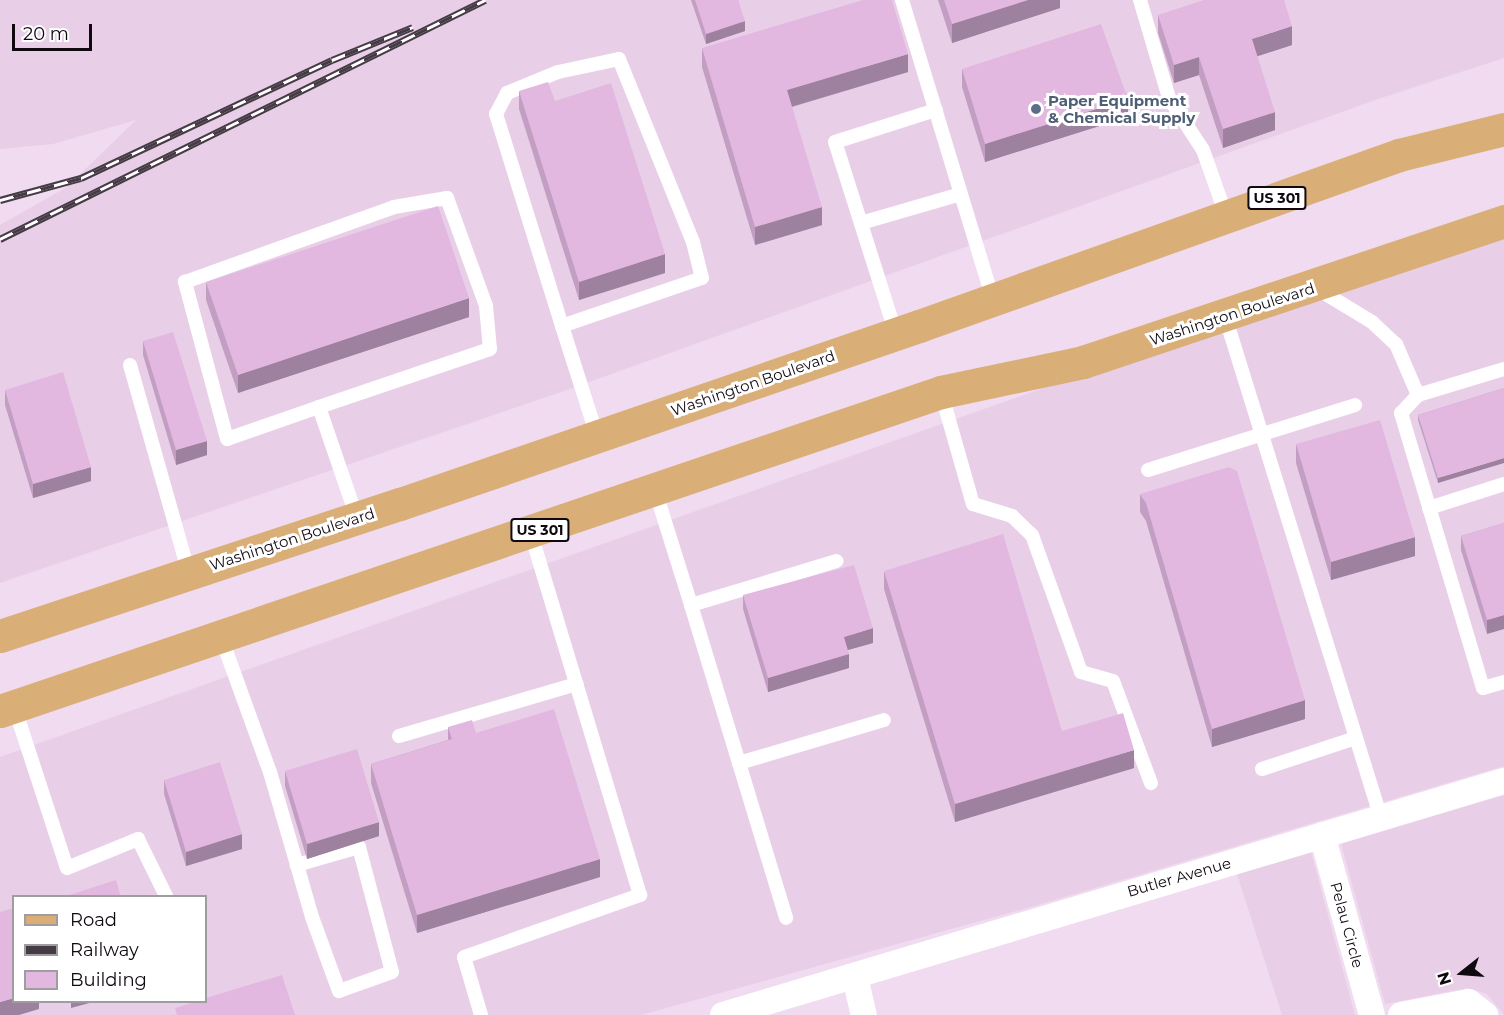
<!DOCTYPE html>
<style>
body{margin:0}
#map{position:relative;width:1504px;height:1015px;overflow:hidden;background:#f0dbf0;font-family:Montserrat,sans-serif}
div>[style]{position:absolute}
.built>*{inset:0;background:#e9cee8}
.service>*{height:14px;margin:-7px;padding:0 7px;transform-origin:7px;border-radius:7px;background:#fff}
.minor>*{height:26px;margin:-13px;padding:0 13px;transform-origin:13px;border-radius:13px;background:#fff}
.primary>*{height:33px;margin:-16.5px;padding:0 16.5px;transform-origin:16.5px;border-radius:16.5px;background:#d9af77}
.rail>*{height:7px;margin-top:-3.5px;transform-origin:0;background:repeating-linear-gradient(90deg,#fff 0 14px,#453b45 0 28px);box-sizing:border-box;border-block:2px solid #453b45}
.wall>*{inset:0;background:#c29ec2}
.shaded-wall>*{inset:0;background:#9e819e}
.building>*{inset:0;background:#e2b8e1}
.dots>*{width:16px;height:16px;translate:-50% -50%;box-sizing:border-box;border:3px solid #fff;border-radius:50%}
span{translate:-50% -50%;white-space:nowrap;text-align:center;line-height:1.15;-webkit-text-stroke:6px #fff;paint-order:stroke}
.shield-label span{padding:2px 4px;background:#fff;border:2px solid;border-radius:4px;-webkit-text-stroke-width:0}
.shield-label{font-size:14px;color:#100910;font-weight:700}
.service-label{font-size:15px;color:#4e5e75;font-weight:700}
.left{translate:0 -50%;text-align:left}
.street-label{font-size:15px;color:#100910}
.legend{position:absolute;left:12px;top:895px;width:195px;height:108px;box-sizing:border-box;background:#fff;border:2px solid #9f9d9f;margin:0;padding:8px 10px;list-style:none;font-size:18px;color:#100910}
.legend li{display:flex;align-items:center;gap:12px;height:30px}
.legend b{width:30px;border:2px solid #9f9d9f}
.north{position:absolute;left:1432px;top:943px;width:60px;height:60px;-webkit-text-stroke:4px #fff;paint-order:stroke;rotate:253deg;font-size:16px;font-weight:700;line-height:24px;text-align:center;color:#100910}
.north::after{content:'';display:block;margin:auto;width:21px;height:27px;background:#100910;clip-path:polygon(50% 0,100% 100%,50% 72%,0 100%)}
.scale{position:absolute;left:12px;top:24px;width:80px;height:27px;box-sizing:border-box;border:3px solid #100910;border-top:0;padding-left:8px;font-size:18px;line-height:21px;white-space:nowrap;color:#100910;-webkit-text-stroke:4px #fff;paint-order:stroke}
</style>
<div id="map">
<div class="built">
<i style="clip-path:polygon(0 0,1504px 0,1504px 58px,1381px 98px,564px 391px,0 583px,0 225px,67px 187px,136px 120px,53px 144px,0 149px)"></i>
<i style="clip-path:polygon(evenodd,1504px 236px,1504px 766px,1031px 907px,641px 1015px,0 1015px,0 757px,1072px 378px,1504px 236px,14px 896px,206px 896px,206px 1002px,14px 1002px,14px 896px)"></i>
<i style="clip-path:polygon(1504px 795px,1504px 1015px,1487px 994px,1467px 988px,1385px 1004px,1341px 844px)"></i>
<i style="clip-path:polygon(1311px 852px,1355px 1015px,1282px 1015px,1237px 874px)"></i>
</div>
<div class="service">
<i style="left:902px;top:0;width:313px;rotate:73.1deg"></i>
<i style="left:1140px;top:0;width:102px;rotate:73.5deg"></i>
<i style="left:1169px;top:98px;width:62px;rotate:56.8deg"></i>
<i style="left:1203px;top:150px;width:69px;rotate:70.5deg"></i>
<i style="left:861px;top:223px;width:104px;rotate:-16.2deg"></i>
<i style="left:1316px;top:288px;width:66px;rotate:31.3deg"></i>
<i style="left:1372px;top:322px;width:33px;rotate:43deg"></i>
<i style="left:1396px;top:344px;width:56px;rotate:66.7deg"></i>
<i style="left:1418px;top:395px;width:90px;rotate:-16.8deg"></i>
<i style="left:1225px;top:316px;width:526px;rotate:72.74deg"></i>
<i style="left:562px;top:326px;width:222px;rotate:-107.3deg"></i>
<i style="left:496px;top:114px;width:24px;rotate:-62deg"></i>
<i style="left:507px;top:93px;width:55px;rotate:-22.4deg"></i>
<i style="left:558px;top:72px;width:62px;rotate:-12deg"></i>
<i style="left:619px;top:59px;width:197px;rotate:68deg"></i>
<i style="left:693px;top:242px;width:37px;rotate:76deg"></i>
<i style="left:702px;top:278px;width:148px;rotate:161.1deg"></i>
<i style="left:562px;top:326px;width:115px;rotate:72.3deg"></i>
<i style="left:896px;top:334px;width:201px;rotate:-107.6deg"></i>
<i style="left:835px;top:142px;width:106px;rotate:-17.6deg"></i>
<i style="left:130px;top:365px;width:217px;rotate:74.2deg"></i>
<i style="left:941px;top:392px;width:116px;rotate:74.1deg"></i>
<i style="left:973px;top:504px;width:41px;rotate:17.1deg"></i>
<i style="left:1012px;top:516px;width:28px;rotate:44deg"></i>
<i style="left:1032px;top:535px;width:145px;rotate:70.3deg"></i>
<i style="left:1081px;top:672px;width:33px;rotate:16deg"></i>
<i style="left:1113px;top:681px;width:109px;rotate:69.6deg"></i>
<i style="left:1418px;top:395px;width:25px;rotate:133deg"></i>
<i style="left:1401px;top:413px;width:287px;rotate:73.4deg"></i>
<i style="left:1483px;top:688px;width:22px;rotate:-16deg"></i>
<i style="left:319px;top:407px;width:97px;rotate:160.8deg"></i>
<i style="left:227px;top:439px;width:163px;rotate:-105deg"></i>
<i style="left:185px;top:282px;width:222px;rotate:-19.7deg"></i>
<i style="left:394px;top:207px;width:54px;rotate:-9.6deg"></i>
<i style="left:447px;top:198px;width:115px;rotate:70.1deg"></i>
<i style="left:486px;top:306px;width:43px;rotate:84.7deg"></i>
<i style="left:490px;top:349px;width:181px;rotate:161.3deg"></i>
<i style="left:319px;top:407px;width:117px;rotate:71.1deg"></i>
<i style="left:1148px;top:470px;width:217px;rotate:-17.4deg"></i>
<i style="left:655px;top:490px;width:121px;rotate:72.6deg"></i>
<i style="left:691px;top:605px;width:152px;rotate:-16.8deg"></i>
<i style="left:1429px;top:508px;width:79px;rotate:-17.7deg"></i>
<i style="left:691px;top:605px;width:327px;rotate:73.1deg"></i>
<i style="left:221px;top:637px;width:144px;rotate:70.1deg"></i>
<i style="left:270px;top:772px;width:97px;rotate:73.8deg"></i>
<i style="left:297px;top:865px;width:54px;rotate:73.9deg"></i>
<i style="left:312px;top:917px;width:79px;rotate:70deg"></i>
<i style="left:339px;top:991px;width:56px;rotate:-19.7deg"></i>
<i style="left:392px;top:972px;width:129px;rotate:-104.8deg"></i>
<i style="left:359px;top:847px;width:65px;rotate:163.8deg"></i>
<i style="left:14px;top:706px;width:170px;rotate:71.9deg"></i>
<i style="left:67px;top:868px;width:77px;rotate:-22.2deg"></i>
<i style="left:138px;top:839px;width:64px;rotate:63.8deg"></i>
<i style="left:399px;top:736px;width:185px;rotate:-16.3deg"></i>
<i style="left:739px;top:763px;width:151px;rotate:-16.5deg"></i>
<i style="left:1262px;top:769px;width:99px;rotate:-18.3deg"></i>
<i style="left:481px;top:1015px;width:60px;rotate:-106.3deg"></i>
<i style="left:464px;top:957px;width:187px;rotate:-19.4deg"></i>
<i style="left:640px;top:895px;width:378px;rotate:-106.8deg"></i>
</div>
<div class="minor">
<i style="left:1322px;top:835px;width:187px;rotate:74.5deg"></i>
<i style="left:855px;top:977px;width:39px;rotate:77deg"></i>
<i style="left:723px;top:1015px;width:815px;rotate:-16.68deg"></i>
<i style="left:1401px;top:1015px;width:69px;rotate:-10.8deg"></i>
<i style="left:1469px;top:1002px;width:21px;rotate:39deg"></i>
</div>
<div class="primary">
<i style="left:0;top:636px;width:421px;rotate:-18.3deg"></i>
<i style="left:400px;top:504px;width:549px;rotate:-18.93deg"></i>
<i style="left:919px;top:326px;width:510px;rotate:-19.61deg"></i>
<i style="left:1399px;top:155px;width:108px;rotate:-13.9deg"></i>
<i style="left:0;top:711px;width:994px;rotate:-18.73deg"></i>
<i style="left:941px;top:392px;width:145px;rotate:-11.9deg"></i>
<i style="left:1083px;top:362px;width:444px;rotate:-18.5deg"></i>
</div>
<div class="rail">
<i style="left:0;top:200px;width:84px;rotate:-15.2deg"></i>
<i style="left:81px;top:178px;width:277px;rotate:-25.2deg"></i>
<i style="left:332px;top:60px;width:87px;rotate:-22.2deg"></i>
<i style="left:0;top:239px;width:541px;rotate:-26.23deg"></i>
</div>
<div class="wall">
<i style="clip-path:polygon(691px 0,738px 0,745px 31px,706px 44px)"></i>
<i style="clip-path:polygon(938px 0,1060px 0,1060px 8px,952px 43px)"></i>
<i style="clip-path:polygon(1158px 15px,1292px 45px,1257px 56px,1275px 130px,1223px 148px,1199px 75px,1174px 83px,1158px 33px)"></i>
<i style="clip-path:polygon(702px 48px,908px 72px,792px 107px,822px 225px,755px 245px,702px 67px)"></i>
<i style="clip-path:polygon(962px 69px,1128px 117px,985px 162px,962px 87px)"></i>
<i style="clip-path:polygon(519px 91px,555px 101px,665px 273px,579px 300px,519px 109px)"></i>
<i style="clip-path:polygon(206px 282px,469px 317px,238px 393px,206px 300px)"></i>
<i style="clip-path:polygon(143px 341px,207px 455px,176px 465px,143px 355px)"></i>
<i style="clip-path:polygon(1504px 388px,1438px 483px,1418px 420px,1418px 415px)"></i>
<i style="clip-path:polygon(5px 390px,91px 481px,33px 498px,5px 405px)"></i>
<i style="clip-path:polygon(1296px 444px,1415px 556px,1331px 580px,1296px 463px)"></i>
<i style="clip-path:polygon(1140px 494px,1305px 719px,1212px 747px,1146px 521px,1140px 512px)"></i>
<i style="clip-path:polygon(1504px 523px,1487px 634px,1461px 550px,1461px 536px)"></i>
<i style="clip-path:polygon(884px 571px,1062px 731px,1134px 768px,955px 822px,884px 589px)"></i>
<i style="clip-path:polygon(743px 595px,873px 643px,848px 650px,849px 668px,768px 692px,743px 609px)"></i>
<i style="clip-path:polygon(448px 727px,476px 733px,600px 877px,417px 933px,371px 783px,371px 764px,448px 740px)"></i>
<i style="clip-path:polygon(285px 771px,379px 836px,307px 859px,285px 786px)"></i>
<i style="clip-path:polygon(164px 780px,242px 849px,186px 866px,164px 794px)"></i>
</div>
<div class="shaded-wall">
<i style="clip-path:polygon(1028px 0,1060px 0,1060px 8px,952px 43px,952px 24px)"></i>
<i style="clip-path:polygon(745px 21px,745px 31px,706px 44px,706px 34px)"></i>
<i style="clip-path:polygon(1292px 26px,1292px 45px,1252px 58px,1252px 39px)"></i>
<i style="clip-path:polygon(908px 54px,908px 72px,787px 108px,787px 90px)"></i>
<i style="clip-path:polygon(1199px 57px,1199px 75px,1174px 83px,1174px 65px)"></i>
<i style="clip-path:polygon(1128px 99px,1128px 117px,985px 162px,985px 144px)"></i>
<i style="clip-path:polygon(1275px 112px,1275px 130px,1223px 148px,1223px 129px)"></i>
<i style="clip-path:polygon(822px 207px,822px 225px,755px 245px,755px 227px)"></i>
<i style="clip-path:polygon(665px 254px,665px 273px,579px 300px,579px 282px)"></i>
<i style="clip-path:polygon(469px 298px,469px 317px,238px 393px,238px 375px)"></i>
<i style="clip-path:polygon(207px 441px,207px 455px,176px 465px,176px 450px)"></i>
<i style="clip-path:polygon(1504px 458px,1504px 463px,1438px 483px,1438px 478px)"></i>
<i style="clip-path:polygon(91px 467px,91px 481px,33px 498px,33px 484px)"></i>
<i style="clip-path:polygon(1415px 537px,1415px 556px,1331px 580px,1331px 562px)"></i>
<i style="clip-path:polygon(1504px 615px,1504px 629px,1487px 634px,1487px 620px)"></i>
<i style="clip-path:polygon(873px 628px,873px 643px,844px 651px,844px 637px)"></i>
<i style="clip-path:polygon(849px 654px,849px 668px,768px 692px,768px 678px)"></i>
<i style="clip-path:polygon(1305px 700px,1305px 719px,1212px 747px,1212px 729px)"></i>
<i style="clip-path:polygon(1134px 750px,1134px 768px,955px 822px,955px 804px)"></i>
<i style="clip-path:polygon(379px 822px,379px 836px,307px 859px,307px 844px)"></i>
<i style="clip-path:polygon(242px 834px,242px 849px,186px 866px,186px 852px)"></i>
<i style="clip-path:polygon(600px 859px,600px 877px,417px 933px,417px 915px)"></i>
<i style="clip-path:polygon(14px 998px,14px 1002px,39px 1002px,39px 1009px,19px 1015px,0 1015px,0 1002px)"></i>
<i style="clip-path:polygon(71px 1002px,93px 1002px,71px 1008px)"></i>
</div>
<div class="building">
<i style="clip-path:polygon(695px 0,738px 0,745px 21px,706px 34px)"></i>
<i style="clip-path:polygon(863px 0,892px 0,908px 54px,787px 90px,822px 207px,755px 227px,702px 48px)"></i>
<i style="clip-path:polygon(944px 0,1028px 0,952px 24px)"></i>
<i style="clip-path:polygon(1204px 0,1284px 0,1292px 26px,1252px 39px,1275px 112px,1223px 129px,1199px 57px,1174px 65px,1158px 15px)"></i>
<i style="clip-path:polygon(1101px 24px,1128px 99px,985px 144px,962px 69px)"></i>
<i style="clip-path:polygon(548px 82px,555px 101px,611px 83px,665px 254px,579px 282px,519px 91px)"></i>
<i style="clip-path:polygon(438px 206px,469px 298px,238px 375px,206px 282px)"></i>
<i style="clip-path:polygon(173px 332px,207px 441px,176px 450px,143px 341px)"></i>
<i style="clip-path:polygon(63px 372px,91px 467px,33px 484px,5px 390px)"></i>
<i style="clip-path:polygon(1504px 388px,1504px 458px,1438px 478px,1418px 415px)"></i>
<i style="clip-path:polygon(1380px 420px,1415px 537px,1331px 562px,1296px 444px)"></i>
<i style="clip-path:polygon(1229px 467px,1237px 471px,1305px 700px,1212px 729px,1146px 503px,1140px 494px)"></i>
<i style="clip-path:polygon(1504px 523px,1504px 615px,1487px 620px,1461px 536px)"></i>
<i style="clip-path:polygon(1003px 534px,1062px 731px,1123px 713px,1134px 750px,955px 804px,884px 571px)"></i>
<i style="clip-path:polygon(854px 565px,873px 628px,844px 637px,849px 654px,768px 678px,743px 595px)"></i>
<i style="clip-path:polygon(554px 709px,600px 859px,417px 915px,371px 764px,452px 739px,448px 727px,472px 720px,476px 733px)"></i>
<i style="clip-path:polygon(357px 749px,379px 822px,307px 844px,285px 771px)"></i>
<i style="clip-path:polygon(220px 762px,242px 834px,186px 852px,164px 780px)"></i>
<i style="clip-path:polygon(116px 880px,121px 897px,63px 897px)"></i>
<i style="clip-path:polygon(14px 908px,14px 998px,0 1002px,0 912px)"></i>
<i style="clip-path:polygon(282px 975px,295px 1015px,177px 1015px,175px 1008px,195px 1002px,206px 1002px,206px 998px)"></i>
</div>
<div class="dots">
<i style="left:1036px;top:109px;background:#5c6f8a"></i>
</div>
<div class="shield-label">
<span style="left:1277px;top:198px">US 301</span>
<span style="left:540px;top:530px">US 301</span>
</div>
<div class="service-label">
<span class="left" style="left:1048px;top:109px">Paper Equipment<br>&amp; Chemical Supply</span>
</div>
<div class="street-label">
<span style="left:1232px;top:314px;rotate:-18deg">Washington Boulevard</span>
<span style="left:753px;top:383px;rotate:-19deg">Washington Boulevard</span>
<span style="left:292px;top:539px;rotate:-18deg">Washington Boulevard</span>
<span style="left:1179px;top:877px;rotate:-16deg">Butler Avenue</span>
<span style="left:1347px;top:925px;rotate:75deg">Pelau Circle</span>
</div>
<ul class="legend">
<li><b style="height:8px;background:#d9af77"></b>Road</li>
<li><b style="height:8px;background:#453b45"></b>Railway</li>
<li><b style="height:16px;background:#e2b8e1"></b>Building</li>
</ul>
<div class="north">N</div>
<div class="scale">20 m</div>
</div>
